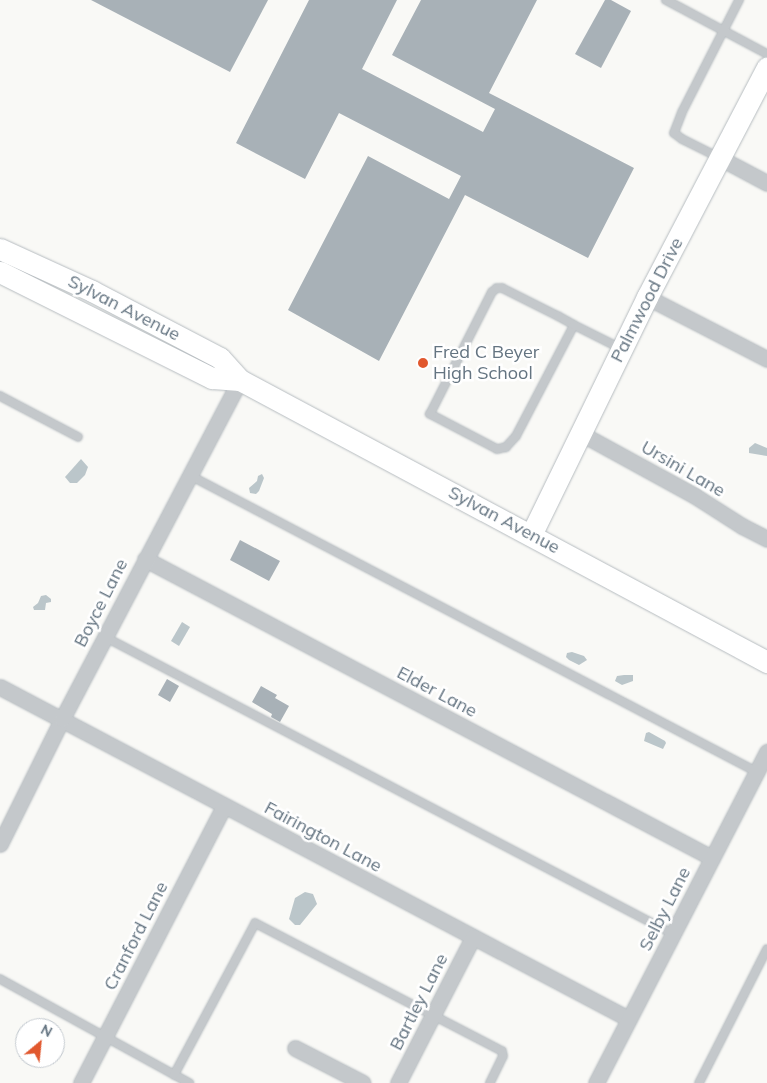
<!DOCTYPE html>
<style>
body{margin:0}
#map{position:relative;width:767px;height:1083px;overflow:hidden;background:#f9f9f6;font-family:Mulish,sans-serif}
div>[style]{position:absolute}
.water>*{inset:0;background:#bbc6ca}
.building>*{inset:0;background:#a8b1b7}
.roads{filter:drop-shadow(0 0 1px #b6bcc0) drop-shadow(0 0 1px #b6bcc0)}
.lane>*{height:8px;margin:-4px;padding:0 4px;transform-origin:4px;border-radius:4px;background:#c4c8cb}
.street>*{height:15px;margin:-7.5px;padding:0 7.5px;transform-origin:7.5px;border-radius:7.5px;background:#c4c8cb}
.secondary>*{height:21px;margin:-10.5px;padding:0 10.5px;transform-origin:10.5px;border-radius:10.5px;background:#fff}
.dots>*{width:14px;height:14px;translate:-50% -50%;box-sizing:border-box;border:2px solid #fff;border-radius:50%}
span{translate:-50% -50%;white-space:nowrap;text-align:center;line-height:1.15;-webkit-text-stroke:5px #fff;paint-order:stroke}
.street-label{font-size:18px;color:#647481}
.poi-label{font-size:18px;color:#647481}
.left{translate:0 -50%;text-align:left}
.north{position:absolute;left:15px;top:1018px;width:50px;height:50px;box-sizing:border-box;background:#fff;border:1px solid #c1c7cd;border-radius:50%;rotate:28deg;font-size:14px;font-weight:700;line-height:20px;text-align:center;color:#647481}
.north::after{content:'';display:block;margin:auto;width:18px;height:22px;background:#e1582e;clip-path:polygon(50% 0,100% 100%,50% 72%,0 100%)}
</style>
<div id="map">
<div class="water">
<i style="clip-path:polygon(755px 443px,767px 448px,767px 456px,749px 453px,749px 448px)"></i>
<i style="clip-path:polygon(81px 459px,88px 467px,85px 475px,77px 483px,70px 483px,65px 477px)"></i>
<i style="clip-path:polygon(262px 474px,264px 478px,259px 491px,256px 494px,250px 493px,249px 488px,257px 481px,258px 476px)"></i>
<i style="clip-path:polygon(46px 595px,51px 599px,51px 602px,46px 603px,45px 610px,34px 610px,33px 607px,38px 603px,41px 596px)"></i>
<i style="clip-path:polygon(182px 622px,190px 627px,179px 646px,171px 641px)"></i>
<i style="clip-path:polygon(572px 652px,584px 656px,587px 660px,579px 665px,569px 660px,566px 657px,567px 653px)"></i>
<i style="clip-path:polygon(624px 675px,633px 675px,633px 681px,622px 685px,615px 681px,617px 676px)"></i>
<i style="clip-path:polygon(649px 732px,665px 741px,666px 743px,663px 749px,644px 741px,646px 733px)"></i>
<i style="clip-path:polygon(305px 892px,313px 894px,317px 904px,300px 925px,295px 925px,289px 919px,295px 898px)"></i>
</div>
<div class="building">
<i style="clip-path:polygon(91px 0,268px 0,230px 72px)"></i>
<i style="clip-path:polygon(309px 0,397px 0,362px 69px,483px 132px,495px 109px,392px 55px,421px 0,537px 0,489px 93px,634px 168px,588px 258px,465px 195px,379px 361px,288px 310px,368px 156px,449px 199px,461px 176px,339px 113px,305px 179px,236px 143px)"></i>
<i style="clip-path:polygon(605px 0,611px 0,631px 11px,601px 68px,575px 54px)"></i>
<i style="clip-path:polygon(240px 540px,280px 561px,269px 581px,230px 560px)"></i>
<i style="clip-path:polygon(167px 679px,179px 686px,170px 702px,158px 695px)"></i>
<i style="clip-path:polygon(261px 686px,277px 695px,275px 698px,289px 706px,280px 722px,271px 717px,272px 714px,252px 702px)"></i>
</div>
<div class="roads">
<div class="lane">
<i style="left:666px;top:0;width:115px;rotate:28.1deg"></i>
<i style="left:718px;top:157px;width:40px;rotate:-153.4deg"></i>
<i style="left:682px;top:139px;width:10px;rotate:-143deg"></i>
<i style="left:674px;top:133px;width:22px;rotate:-69deg"></i>
<i style="left:682px;top:112px;width:126px;rotate:-63deg"></i>
<i style="left:574px;top:325px;width:125px;rotate:117.6deg"></i>
<i style="left:516px;top:436px;width:15px;rotate:132deg"></i>
<i style="left:506px;top:447px;width:9px;rotate:167deg"></i>
<i style="left:497px;top:449px;width:76px;rotate:-152.4deg"></i>
<i style="left:430px;top:414px;width:137px;rotate:-63.1deg"></i>
<i style="left:492px;top:292px;width:6px;rotate:-39deg"></i>
<i style="left:497px;top:288px;width:5px"></i>
<i style="left:502px;top:288px;width:63px;rotate:26.6deg"></i>
<i style="left:558px;top:316px;width:18px;rotate:29deg"></i>
<i style="left:574px;top:325px;width:51px;rotate:26.6deg"></i>
<i style="left:0;top:396px;width:88px;rotate:27.7deg"></i>
<i style="left:191px;top:476px;width:639px;rotate:27.61deg"></i>
<i style="left:105px;top:637px;width:641px;rotate:27.6deg"></i>
<i style="left:0;top:979px;width:216px;rotate:28.8deg"></i>
<i style="left:174px;top:1075px;width:172px;rotate:-61.9deg"></i>
<i style="left:255px;top:923px;width:278px;rotate:27.4deg"></i>
<i style="left:502px;top:1051px;width:5px;rotate:79deg"></i>
<i style="left:503px;top:1056px;width:30px;rotate:116deg"></i>
<i style="left:699px;top:1083px;width:150px;rotate:-63.1deg"></i>
</div>
<div class="street">
<i style="left:720px;top:158px;width:53px;rotate:28deg"></i>
<i style="left:647px;top:297px;width:135px;rotate:27.3deg"></i>
<i style="left:580px;top:433px;width:131px;rotate:28.7deg"></i>
<i style="left:695px;top:496px;width:56px;rotate:32.6deg"></i>
<i style="left:742px;top:526px;width:28px;rotate:27deg"></i>
<i style="left:145px;top:559px;width:641px;rotate:27.8deg"></i>
<i style="left:0;top:687px;width:711px;rotate:27.83deg"></i>
<i style="left:0;top:844px;width:140px;rotate:-63.6deg"></i>
<i style="left:62px;top:719px;width:383px;rotate:-62.3deg"></i>
<i style="left:295px;top:1048px;width:76px;rotate:27.2deg"></i>
<i style="left:81px;top:1083px;width:312px;rotate:-62.7deg"></i>
<i style="left:398px;top:1083px;width:164px;rotate:-62.8deg"></i>
<i style="left:596px;top:1083px;width:373px;rotate:-62.7deg"></i>
</div>
<div class="secondary">
<i style="left:0;top:249px;width:101px;rotate:24.5deg"></i>
<i style="left:92px;top:291px;width:144px;rotate:27.6deg"></i>
<i style="left:220px;top:358px;width:30px;rotate:48deg"></i>
<i style="left:240px;top:380px;width:598px;rotate:28.15deg"></i>
<i style="left:0;top:272px;width:237px;rotate:26.6deg"></i>
<i style="left:212px;top:378px;width:28px;rotate:4deg"></i>
<i style="left:531px;top:535px;width:265px;rotate:-64deg"></i>
<i style="left:647px;top:297px;width:259px;rotate:-62.4deg"></i>
</div>
</div>
<div class="dots">
<i style="left:423px;top:363px;background:#e1582e"></i>
</div>
<div class="street-label">
<span style="left:647px;top:300px;rotate:-63deg">Palmwood Drive</span>
<span style="left:124px;top:308px;rotate:27deg">Sylvan Avenue</span>
<span style="left:683px;top:469px;rotate:30deg">Ursini Lane</span>
<span style="left:504px;top:520px;rotate:28deg">Sylvan Avenue</span>
<span style="left:101px;top:603px;rotate:-63deg">Boyce Lane</span>
<span style="left:437px;top:692px;rotate:28deg">Elder Lane</span>
<span style="left:323px;top:837px;rotate:28deg">Fairington Lane</span>
<span style="left:665px;top:909px;rotate:-63deg">Selby Lane</span>
<span style="left:136px;top:936px;rotate:-63deg">Cranford Lane</span>
<span style="left:419px;top:1002px;rotate:-63deg">Bartley Lane</span>
</div>
<div class="poi-label">
<span class="left" style="left:433px;top:363px">Fred C Beyer<br>High School</span>
</div>
<div class="north">N</div>
</div>
